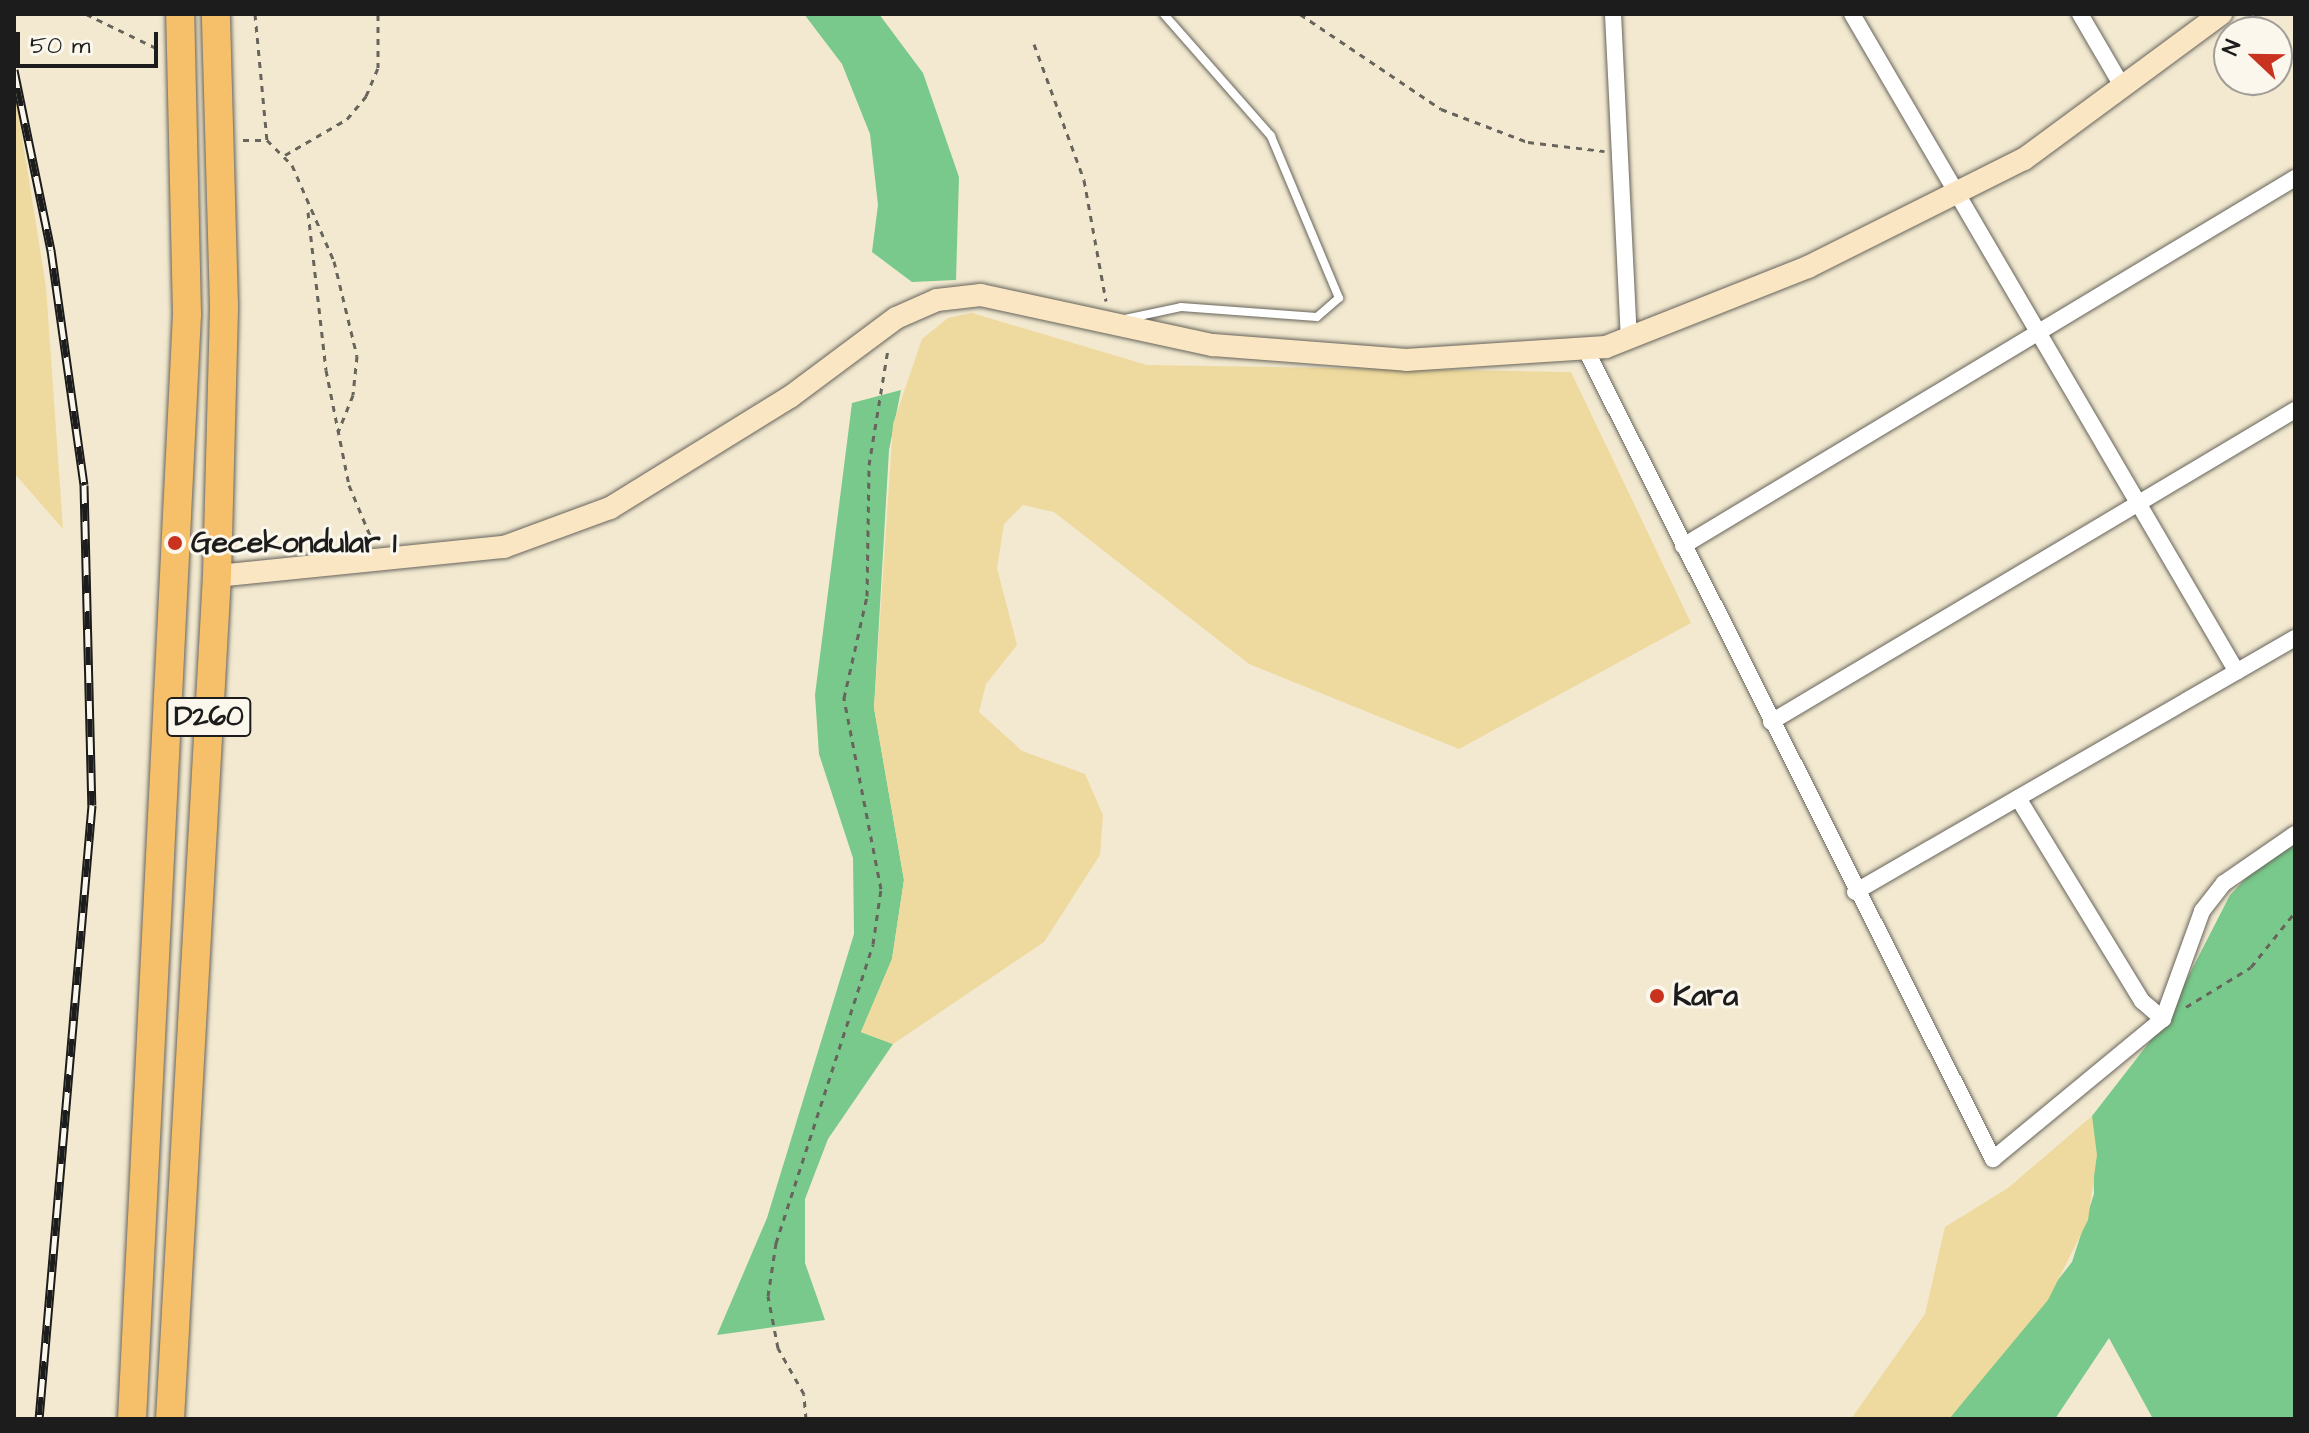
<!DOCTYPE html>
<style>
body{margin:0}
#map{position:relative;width:2309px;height:1433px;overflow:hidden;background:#f2e9d0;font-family:"Architects Daughter",sans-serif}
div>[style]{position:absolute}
.green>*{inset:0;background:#78c98b}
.sand>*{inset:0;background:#eeda9e}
.path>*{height:3px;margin-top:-1.5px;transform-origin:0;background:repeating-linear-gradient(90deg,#67645b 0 6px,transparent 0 12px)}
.roads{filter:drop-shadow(0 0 2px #67645b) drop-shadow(0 0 2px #67645b)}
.lane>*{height:8px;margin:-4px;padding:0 4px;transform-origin:4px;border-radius:4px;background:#fff}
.street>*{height:16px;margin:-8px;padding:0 8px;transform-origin:8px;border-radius:8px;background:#fff}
.secondary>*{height:22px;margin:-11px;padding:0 11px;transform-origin:11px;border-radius:11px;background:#fbe6c4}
.highway>*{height:28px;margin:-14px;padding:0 14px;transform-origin:14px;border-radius:14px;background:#f6c06b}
.rail>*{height:9px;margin-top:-4.5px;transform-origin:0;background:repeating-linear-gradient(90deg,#fbf7ec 0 18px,#1c1c1c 0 36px);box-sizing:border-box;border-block:2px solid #1c1c1c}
.dots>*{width:22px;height:22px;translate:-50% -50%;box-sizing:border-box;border:4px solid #fbf7ec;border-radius:50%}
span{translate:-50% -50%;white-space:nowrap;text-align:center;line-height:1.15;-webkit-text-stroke:6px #fbf7ec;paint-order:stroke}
.shield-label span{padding:2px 6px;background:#fbf7ec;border:2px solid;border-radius:6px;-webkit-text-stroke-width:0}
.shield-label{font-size:28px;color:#1c1c1c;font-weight:700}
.poi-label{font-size:30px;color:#1c1c1c;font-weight:700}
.left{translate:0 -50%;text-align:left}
.frame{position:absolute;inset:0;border:16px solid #1c1c1c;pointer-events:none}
.north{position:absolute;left:2213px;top:16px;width:80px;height:80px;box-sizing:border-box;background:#fbf7ec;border:2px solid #a29f99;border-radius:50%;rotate:292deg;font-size:22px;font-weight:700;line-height:32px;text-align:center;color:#1c1c1c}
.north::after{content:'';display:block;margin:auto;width:28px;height:36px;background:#c8321e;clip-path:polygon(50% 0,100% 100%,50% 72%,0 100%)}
.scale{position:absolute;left:16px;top:32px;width:142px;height:36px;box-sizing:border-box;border:4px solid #1c1c1c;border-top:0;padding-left:10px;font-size:24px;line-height:28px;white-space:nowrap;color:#1c1c1c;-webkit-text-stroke:6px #fbf7ec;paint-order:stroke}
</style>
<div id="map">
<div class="green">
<i style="clip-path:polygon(804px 14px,879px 14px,923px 73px,959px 177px,956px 280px,912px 282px,872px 252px,878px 205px,870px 134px,842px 64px)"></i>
<i style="clip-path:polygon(901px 390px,889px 450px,874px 708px,904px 880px,892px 959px,861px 1032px,893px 1044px,828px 1139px,805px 1199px,805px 1263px,825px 1320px,717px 1335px,767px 1218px,854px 934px,853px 858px,819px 754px,815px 695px,852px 403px)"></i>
<i style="clip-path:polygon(2295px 844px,2295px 1419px,2153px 1419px,2109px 1338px,2055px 1419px,1949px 1419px,2072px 1262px,2094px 1194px,2092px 1116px,2165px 1022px,2230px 895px,2258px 866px)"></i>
</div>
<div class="sand">
<i style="clip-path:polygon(14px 86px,46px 287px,63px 529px,14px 473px)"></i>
<i style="clip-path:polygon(972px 313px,1147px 365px,1571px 372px,1691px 623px,1459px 749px,1249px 664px,1054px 512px,1023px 505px,1004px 524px,997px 568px,1017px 645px,986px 684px,979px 712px,1022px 751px,1085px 774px,1103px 815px,1100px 855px,1044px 942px,893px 1044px,861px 1032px,892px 959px,904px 880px,874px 708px,893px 424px,922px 339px,948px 318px)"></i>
<i style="clip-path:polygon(2092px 1116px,2097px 1155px,2088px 1220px,2048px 1300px,1949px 1419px,1851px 1419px,1925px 1314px,1945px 1227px,2008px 1188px)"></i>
</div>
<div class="path">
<i style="left:86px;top:14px;width:80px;rotate:25.9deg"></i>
<i style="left:255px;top:14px;width:127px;rotate:84.6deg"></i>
<i style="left:267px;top:140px;width:35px;rotate:45deg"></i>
<i style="left:292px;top:165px;width:105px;rotate:66.4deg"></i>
<i style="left:334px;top:261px;width:98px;rotate:76.4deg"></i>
<i style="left:357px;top:356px;width:39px;rotate:96deg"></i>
<i style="left:353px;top:395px;width:40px;rotate:112deg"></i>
<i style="left:1300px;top:14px;width:170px;rotate:34deg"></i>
<i style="left:1441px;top:109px;width:93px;rotate:20.8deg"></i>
<i style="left:1528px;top:142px;width:77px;rotate:6.8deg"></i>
<i style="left:1034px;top:44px;width:145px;rotate:69.8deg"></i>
<i style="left:1084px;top:180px;width:123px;rotate:79.7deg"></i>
<i style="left:243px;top:140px;width:24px"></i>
<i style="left:285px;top:155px;width:72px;rotate:-30.1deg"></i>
<i style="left:347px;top:119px;width:30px;rotate:-50deg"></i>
<i style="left:366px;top:96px;width:30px;rotate:-67deg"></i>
<i style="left:378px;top:68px;width:54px;rotate:-90deg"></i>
<i style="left:308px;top:212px;width:159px;rotate:83.5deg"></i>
<i style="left:326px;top:370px;width:117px;rotate:78.7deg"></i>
<i style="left:349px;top:485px;width:60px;rotate:67.3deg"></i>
<i style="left:2186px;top:1007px;width:76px;rotate:-31.6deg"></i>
<i style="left:2251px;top:967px;width:70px;rotate:-51.3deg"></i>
<i style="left:806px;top:1419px;width:25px;rotate:-95deg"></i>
<i style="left:804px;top:1394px;width:53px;rotate:-119.5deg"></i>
<i style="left:778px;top:1348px;width:53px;rotate:-100.9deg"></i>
<i style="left:768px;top:1296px;width:54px;rotate:-81.4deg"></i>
<i style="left:776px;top:1243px;width:314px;rotate:-72deg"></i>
<i style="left:873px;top:944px;width:56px;rotate:-81.7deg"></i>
<i style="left:881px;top:889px;width:195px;rotate:-101deg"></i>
<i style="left:844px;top:698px;width:105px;rotate:-77.3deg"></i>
<i style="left:867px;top:596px;width:131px;rotate:-89.1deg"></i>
<i style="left:869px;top:465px;width:118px;rotate:-80.7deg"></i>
</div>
<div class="roads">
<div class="lane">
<i style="left:1125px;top:319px;width:57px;rotate:-12.1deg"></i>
<i style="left:1181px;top:307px;width:136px;rotate:4.2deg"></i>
<i style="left:1317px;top:317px;width:29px;rotate:-41deg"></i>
<i style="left:1339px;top:298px;width:176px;rotate:-112.8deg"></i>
<i style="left:1271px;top:136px;width:162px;rotate:-131.3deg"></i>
</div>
<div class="street">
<i style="left:1613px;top:14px;width:324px;rotate:87.2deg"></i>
<i style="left:1852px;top:14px;width:762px;rotate:59.67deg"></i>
<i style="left:2080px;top:14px;width:83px;rotate:59.7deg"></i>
<i style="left:1585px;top:348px;width:908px;rotate:63.29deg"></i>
<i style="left:1993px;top:1159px;width:220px;rotate:-39.5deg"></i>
<i style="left:2163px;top:1019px;width:115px;rotate:-70.1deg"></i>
<i style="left:2202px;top:911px;width:36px;rotate:-52deg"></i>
<i style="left:2224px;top:883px;width:86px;rotate:-34.6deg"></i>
<i style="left:1683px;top:546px;width:714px;rotate:-31.02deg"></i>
<i style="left:1771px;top:722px;width:610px;rotate:-30.77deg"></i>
<i style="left:2018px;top:798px;width:238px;rotate:58.6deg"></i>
<i style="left:2142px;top:1001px;width:28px;rotate:41deg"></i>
<i style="left:1855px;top:892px;width:508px;rotate:-30deg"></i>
</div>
<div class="secondary">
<i style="left:217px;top:576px;width:288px;rotate:-5.8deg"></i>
<i style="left:504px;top:547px;width:113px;rotate:-20.2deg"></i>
<i style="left:610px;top:508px;width:211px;rotate:-31.7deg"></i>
<i style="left:790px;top:397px;width:132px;rotate:-36.7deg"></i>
<i style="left:896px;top:318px;width:45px;rotate:-23.7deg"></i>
<i style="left:937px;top:300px;width:44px;rotate:-6.5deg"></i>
<i style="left:981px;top:295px;width:237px;rotate:12.2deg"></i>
<i style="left:1213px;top:345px;width:194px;rotate:4.4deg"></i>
<i style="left:1406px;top:360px;width:200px;rotate:-3.7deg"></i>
<i style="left:1606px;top:347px;width:217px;rotate:-21.6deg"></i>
<i style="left:1808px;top:267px;width:241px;rotate:-26.6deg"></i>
<i style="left:2024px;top:159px;width:245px;rotate:-36.4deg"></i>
</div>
<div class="highway">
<i style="left:132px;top:1419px;width:1106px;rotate:-87.15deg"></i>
<i style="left:187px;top:314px;width:300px;rotate:-91.3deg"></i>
<i style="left:170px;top:1419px;width:844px;rotate:-86.81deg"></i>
<i style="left:217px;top:576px;width:270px;rotate:-88.5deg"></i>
<i style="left:224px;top:306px;width:292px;rotate:-91.6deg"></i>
</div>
</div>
<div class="rail">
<i style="left:14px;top:70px;width:184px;rotate:78.4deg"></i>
<i style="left:51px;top:250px;width:237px;rotate:82deg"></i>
<i style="left:84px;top:485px;width:320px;rotate:88.6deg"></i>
<i style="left:92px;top:805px;width:616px;rotate:94.93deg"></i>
</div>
<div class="dots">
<i style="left:175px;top:543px;background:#c8321e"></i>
<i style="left:1657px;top:996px;background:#c8321e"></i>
</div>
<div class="shield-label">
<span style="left:209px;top:717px">D260</span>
</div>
<div class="poi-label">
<span class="left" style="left:191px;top:543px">Gecekondular 1</span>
<span class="left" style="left:1673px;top:996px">Kara</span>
</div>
<div class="frame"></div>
<div class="north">N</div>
<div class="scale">50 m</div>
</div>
